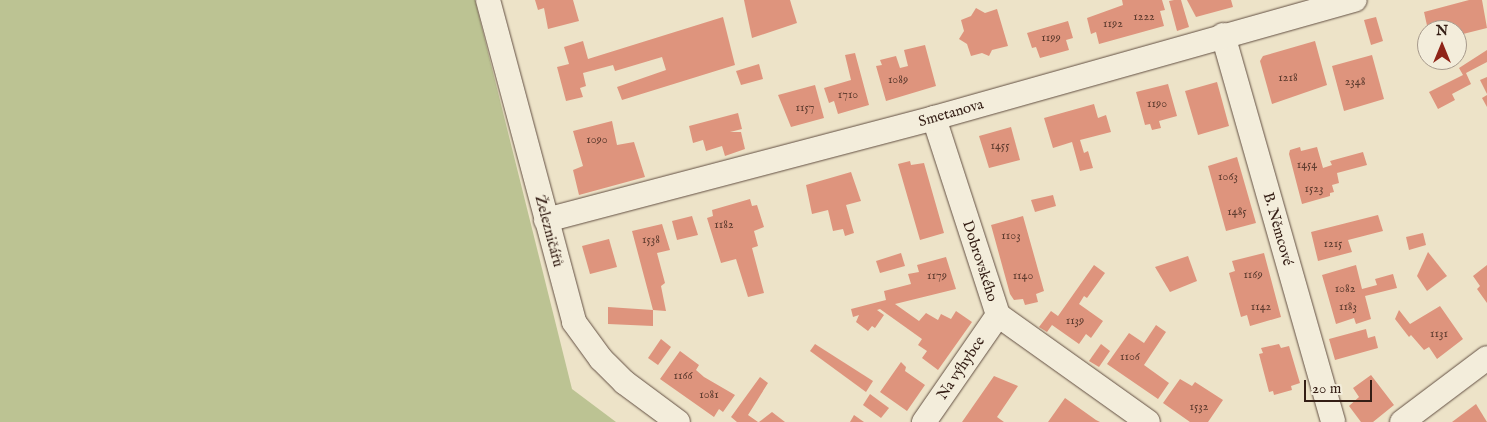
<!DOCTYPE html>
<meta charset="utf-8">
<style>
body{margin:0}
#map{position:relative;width:1487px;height:422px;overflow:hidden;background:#ede3c8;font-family:"IM FELL English",serif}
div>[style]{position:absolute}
.green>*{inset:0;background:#bcc393}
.building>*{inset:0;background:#de947d}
.roads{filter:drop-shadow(0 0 1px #624f42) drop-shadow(0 0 1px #624f42)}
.street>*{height:24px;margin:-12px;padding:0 12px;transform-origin:12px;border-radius:12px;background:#f3eddb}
span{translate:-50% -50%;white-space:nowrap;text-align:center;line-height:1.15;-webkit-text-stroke:5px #f3eddb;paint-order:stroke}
.number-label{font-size:12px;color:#5e3c2f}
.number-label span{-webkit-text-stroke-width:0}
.street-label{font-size:15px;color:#341e15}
.north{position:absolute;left:1417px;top:20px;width:50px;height:50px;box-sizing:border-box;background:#f3eddb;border:1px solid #a79a8c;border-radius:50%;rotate:0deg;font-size:14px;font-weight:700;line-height:20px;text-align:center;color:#341e15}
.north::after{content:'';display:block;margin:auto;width:18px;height:22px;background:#8f2418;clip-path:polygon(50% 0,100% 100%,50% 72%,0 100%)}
.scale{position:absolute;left:1304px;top:380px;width:68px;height:22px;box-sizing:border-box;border:2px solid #341e15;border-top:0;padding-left:6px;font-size:15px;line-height:18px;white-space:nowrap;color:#341e15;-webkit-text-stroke:4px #f3eddb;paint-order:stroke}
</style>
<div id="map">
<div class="green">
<i style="clip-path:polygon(0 0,475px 0,572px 389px,616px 422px,0 422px)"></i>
</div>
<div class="building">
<i style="clip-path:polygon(535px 0,573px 0,579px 21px,548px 29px,544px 8px,538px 10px)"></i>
<i style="clip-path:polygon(744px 0,790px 0,797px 23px,752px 38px)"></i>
<i style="clip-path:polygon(1122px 0,1162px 0,1165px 10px,1160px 11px,1164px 26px,1099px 44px,1096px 32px,1091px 34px,1087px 18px,1123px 5px)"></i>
<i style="clip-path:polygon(1174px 0,1181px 0,1189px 27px,1177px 31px,1169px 1px)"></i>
<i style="clip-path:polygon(1187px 0,1231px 0,1233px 7px,1196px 17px)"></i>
<i style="clip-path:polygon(1469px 0,1482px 0,1487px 28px,1463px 34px,1465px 39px,1457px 41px,1457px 30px,1428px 30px,1424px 12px)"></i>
<i style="clip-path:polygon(976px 8px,985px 13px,997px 9px,1008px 46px,992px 50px,989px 56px,982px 53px,971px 56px,967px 44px,959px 39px,964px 31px,961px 20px,971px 16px)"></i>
<i style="clip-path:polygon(723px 17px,735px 65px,622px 100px,617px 87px,666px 70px,662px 57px,615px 71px,613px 65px,583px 73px,586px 86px,580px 88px,583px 97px,566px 101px,557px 67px,569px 64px,564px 47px,583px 41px,588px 59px)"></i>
<i style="clip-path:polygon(1376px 17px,1383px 41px,1371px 45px,1364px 20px)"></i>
<i style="clip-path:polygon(1068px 21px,1073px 38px,1066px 40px,1069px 50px,1040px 58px,1036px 47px,1032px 48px,1027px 33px)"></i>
<i style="clip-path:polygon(1315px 41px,1327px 85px,1272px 104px,1260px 61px,1263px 56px)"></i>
<i style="clip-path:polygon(925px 45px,936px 86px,886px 101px,876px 66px,882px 65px,880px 60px,896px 56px,900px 68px,908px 66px,904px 50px)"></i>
<i style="clip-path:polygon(1487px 50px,1487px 62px,1466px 73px,1471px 84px,1452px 94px,1455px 100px,1438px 109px,1429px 92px,1463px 75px,1459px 68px)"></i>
<i style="clip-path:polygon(855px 53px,869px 105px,838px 114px,834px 101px,829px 103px,824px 88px,851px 80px,845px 55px)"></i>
<i style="clip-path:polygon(1372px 55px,1384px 99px,1344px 111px,1332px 66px)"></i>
<i style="clip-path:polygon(759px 64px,763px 79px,741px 85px,736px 71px)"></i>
<i style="clip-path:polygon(1487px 77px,1487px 94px,1480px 80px)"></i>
<i style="clip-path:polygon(1217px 82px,1229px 126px,1198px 135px,1185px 91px)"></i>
<i style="clip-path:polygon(1168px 84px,1177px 116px,1159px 121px,1161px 128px,1152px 130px,1150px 124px,1145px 125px,1136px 92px)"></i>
<i style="clip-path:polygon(815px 85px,824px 118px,791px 127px,778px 95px)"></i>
<i style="clip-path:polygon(1487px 95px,1487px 107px,1482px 98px)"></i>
<i style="clip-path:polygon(1094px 104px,1098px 118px,1106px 115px,1111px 132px,1080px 140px,1084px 153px,1088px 151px,1093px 168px,1080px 171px,1072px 142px,1053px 148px,1044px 118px)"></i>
<i style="clip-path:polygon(738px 113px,742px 129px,730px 132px,741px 132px,745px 149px,725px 156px,722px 146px,706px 151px,703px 140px,693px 143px,689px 126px)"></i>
<i style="clip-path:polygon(612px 121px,617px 145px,634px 142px,645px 177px,579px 195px,573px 170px,583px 166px,573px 131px)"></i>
<i style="clip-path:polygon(1011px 127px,1020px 160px,989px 168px,979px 136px)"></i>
<i style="clip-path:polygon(1300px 147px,1301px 151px,1317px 147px,1323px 168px,1332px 165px,1330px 161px,1363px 152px,1367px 165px,1337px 173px,1339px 183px,1332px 185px,1334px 192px,1330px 193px,1330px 196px,1302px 204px,1289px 154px,1290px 150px)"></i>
<i style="clip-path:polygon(1237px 157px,1256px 223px,1226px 231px,1208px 166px)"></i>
<i style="clip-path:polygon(910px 161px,911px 165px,924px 163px,944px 233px,920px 240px,898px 164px)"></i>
<i style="clip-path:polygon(851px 172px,861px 201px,846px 205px,854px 233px,845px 236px,843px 229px,833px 231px,828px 210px,812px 214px,806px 185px)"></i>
<i style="clip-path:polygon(1053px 195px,1056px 206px,1035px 212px,1031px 200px)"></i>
<i style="clip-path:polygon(750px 199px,752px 206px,757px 205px,764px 227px,754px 231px,758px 246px,752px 248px,764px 293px,748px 297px,736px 259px,721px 263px,707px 218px,713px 216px,712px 210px)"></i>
<i style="clip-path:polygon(1378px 215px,1383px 231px,1348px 240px,1352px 252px,1318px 261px,1311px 232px)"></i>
<i style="clip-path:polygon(692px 216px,698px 235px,677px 240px,672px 221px)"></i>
<i style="clip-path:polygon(1023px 216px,1044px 291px,1036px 294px,1038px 302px,1025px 305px,1023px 299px,1014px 300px,1010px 294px,991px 225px)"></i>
<i style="clip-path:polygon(662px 224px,670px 250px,657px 253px,665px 283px,661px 286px,666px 311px,653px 310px,632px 231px)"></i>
<i style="clip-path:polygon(1423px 233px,1426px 245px,1409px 250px,1406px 237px)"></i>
<i style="clip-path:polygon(609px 239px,617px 267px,590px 274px,582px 246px)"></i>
<i style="clip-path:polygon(1428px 252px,1447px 276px,1427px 291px,1417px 276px)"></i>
<i style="clip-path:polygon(901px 253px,905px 266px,880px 273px,876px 261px)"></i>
<i style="clip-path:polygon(1264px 253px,1281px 317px,1250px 326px,1247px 315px,1241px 317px,1229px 273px,1235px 271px,1232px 261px)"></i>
<i style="clip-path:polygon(1188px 256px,1197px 281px,1170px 292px,1155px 267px)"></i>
<i style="clip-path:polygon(946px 257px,956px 289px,895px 304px,919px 321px,926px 313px,938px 320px,941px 314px,951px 319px,956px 311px,972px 322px,938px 370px,922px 358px,927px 351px,918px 345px,922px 339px,880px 309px,877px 310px,884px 315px,875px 328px,872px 326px,868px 331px,856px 322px,859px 315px,853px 317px,851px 309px,886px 300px,884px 291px,911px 284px,908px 274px,919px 272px,917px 265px)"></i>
<i style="clip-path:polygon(1094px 265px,1105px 273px,1087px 298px,1084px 296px,1079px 304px,1103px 321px,1091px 338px,1086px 334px,1079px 344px,1052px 325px,1047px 332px,1039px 327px,1051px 311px,1058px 316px)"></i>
<i style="clip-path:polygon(1356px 265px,1362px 289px,1377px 285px,1375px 279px,1393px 274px,1397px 288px,1365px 296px,1371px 319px,1356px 324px,1354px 318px,1336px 324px,1322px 275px)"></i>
<i style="clip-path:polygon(1487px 265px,1487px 303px,1477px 289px,1480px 286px,1473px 276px)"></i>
<i style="clip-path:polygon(1440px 306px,1463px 339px,1437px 359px,1429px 347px,1424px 350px,1411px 335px,1409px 337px,1395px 319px,1399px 310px,1410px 324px)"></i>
<i style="clip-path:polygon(608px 307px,653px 310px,653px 326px,608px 324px)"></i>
<i style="clip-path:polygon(1156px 325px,1166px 332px,1144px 365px,1169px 383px,1158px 399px,1107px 364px,1129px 333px,1144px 343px)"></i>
<i style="clip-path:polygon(1366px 329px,1368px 338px,1375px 336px,1378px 348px,1335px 360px,1329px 339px)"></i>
<i style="clip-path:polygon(661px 339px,671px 347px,658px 365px,648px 358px)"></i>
<i style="clip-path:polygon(815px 344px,873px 381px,866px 392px,810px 351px)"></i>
<i style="clip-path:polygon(1101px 344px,1110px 351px,1099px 367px,1089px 361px)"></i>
<i style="clip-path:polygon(1279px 344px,1281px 348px,1289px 346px,1300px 383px,1291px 386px,1292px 390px,1274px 395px,1273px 391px,1269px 392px,1259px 354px,1263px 353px,1261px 348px)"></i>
<i style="clip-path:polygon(680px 351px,699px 365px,696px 370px,704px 377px,735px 395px,723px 412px,719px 409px,714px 417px,660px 379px)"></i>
<i style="clip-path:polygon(901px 362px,906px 367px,905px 371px,925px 385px,907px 411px,880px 392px)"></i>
<i style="clip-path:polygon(1371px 375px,1394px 405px,1373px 422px,1361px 422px,1349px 406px,1359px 397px,1353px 388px)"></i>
<i style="clip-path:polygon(994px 376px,1018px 386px,997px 417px,1004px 422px,962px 422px)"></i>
<i style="clip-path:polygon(760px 377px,768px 383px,748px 415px,758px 422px,737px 422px,731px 417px)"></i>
<i style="clip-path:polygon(1180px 379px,1192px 386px,1195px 382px,1223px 400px,1208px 422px,1190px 422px,1163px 403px)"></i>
<i style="clip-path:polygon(870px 394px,889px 408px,881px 418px,863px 405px)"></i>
<i style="clip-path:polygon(1065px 398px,1096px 420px,1100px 422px,1048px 422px)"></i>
<i style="clip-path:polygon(1476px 404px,1487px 422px,1452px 422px)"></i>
<i style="clip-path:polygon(772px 412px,785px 422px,759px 422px)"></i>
<i style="clip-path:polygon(854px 415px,864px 422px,850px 422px)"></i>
</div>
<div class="roads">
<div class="street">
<i style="left:488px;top:0;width:333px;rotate:75deg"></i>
<i style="left:574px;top:322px;width:46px;rotate:53.9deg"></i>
<i style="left:601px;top:359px;width:33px;rotate:45deg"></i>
<i style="left:624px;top:382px;width:67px;rotate:36.5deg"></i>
<i style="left:1223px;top:35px;width:402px;rotate:74.1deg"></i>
<i style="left:934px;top:118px;width:207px;rotate:72deg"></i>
<i style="left:998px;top:315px;width:184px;rotate:35.5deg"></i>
<i style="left:546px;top:220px;width:401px;rotate:-14.7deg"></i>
<i style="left:934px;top:118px;width:437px;rotate:-15.7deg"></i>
<i style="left:924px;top:422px;width:130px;rotate:-55.3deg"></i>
<i style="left:1402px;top:422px;width:106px;rotate:-37deg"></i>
</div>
</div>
<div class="number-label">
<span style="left:1144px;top:17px">1222</span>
<span style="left:1113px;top:24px">1192</span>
<span style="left:1051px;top:38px">1199</span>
<span style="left:1288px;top:78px">1218</span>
<span style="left:898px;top:80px">1089</span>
<span style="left:1355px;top:82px">2348</span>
<span style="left:848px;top:95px">1710</span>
<span style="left:1157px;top:104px">1190</span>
<span style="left:805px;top:108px">1157</span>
<span style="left:597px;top:140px">1090</span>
<span style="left:1000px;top:146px">1455</span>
<span style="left:1307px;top:165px">1454</span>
<span style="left:1228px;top:177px">1063</span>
<span style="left:1314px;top:189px">1523</span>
<span style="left:1237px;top:212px">1485</span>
<span style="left:724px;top:225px">1182</span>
<span style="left:1011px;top:236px">1103</span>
<span style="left:651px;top:240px">1538</span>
<span style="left:1333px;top:244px">1215</span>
<span style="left:1253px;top:275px">1169</span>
<span style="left:937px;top:276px">1179</span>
<span style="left:1023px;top:276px">1140</span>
<span style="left:1345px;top:289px">1082</span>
<span style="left:1261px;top:307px">1142</span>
<span style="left:1348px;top:307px">1183</span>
<span style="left:1075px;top:321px">1139</span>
<span style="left:1439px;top:334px">1131</span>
<span style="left:1130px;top:357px">1106</span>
<span style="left:683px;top:376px">1166</span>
<span style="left:709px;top:395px">1081</span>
<span style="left:1199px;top:407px">1532</span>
</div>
<div class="street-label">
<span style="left:951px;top:113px;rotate:-16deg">Smetanova</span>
<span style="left:1278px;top:229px;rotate:74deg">B. Němcové</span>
<span style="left:549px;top:231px;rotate:75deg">Železničářů</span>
<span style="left:980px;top:261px;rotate:72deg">Dobrovského</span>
<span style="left:961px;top:368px;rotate:-56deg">Na výhybce</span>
</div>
<div class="north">N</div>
<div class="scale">20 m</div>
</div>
